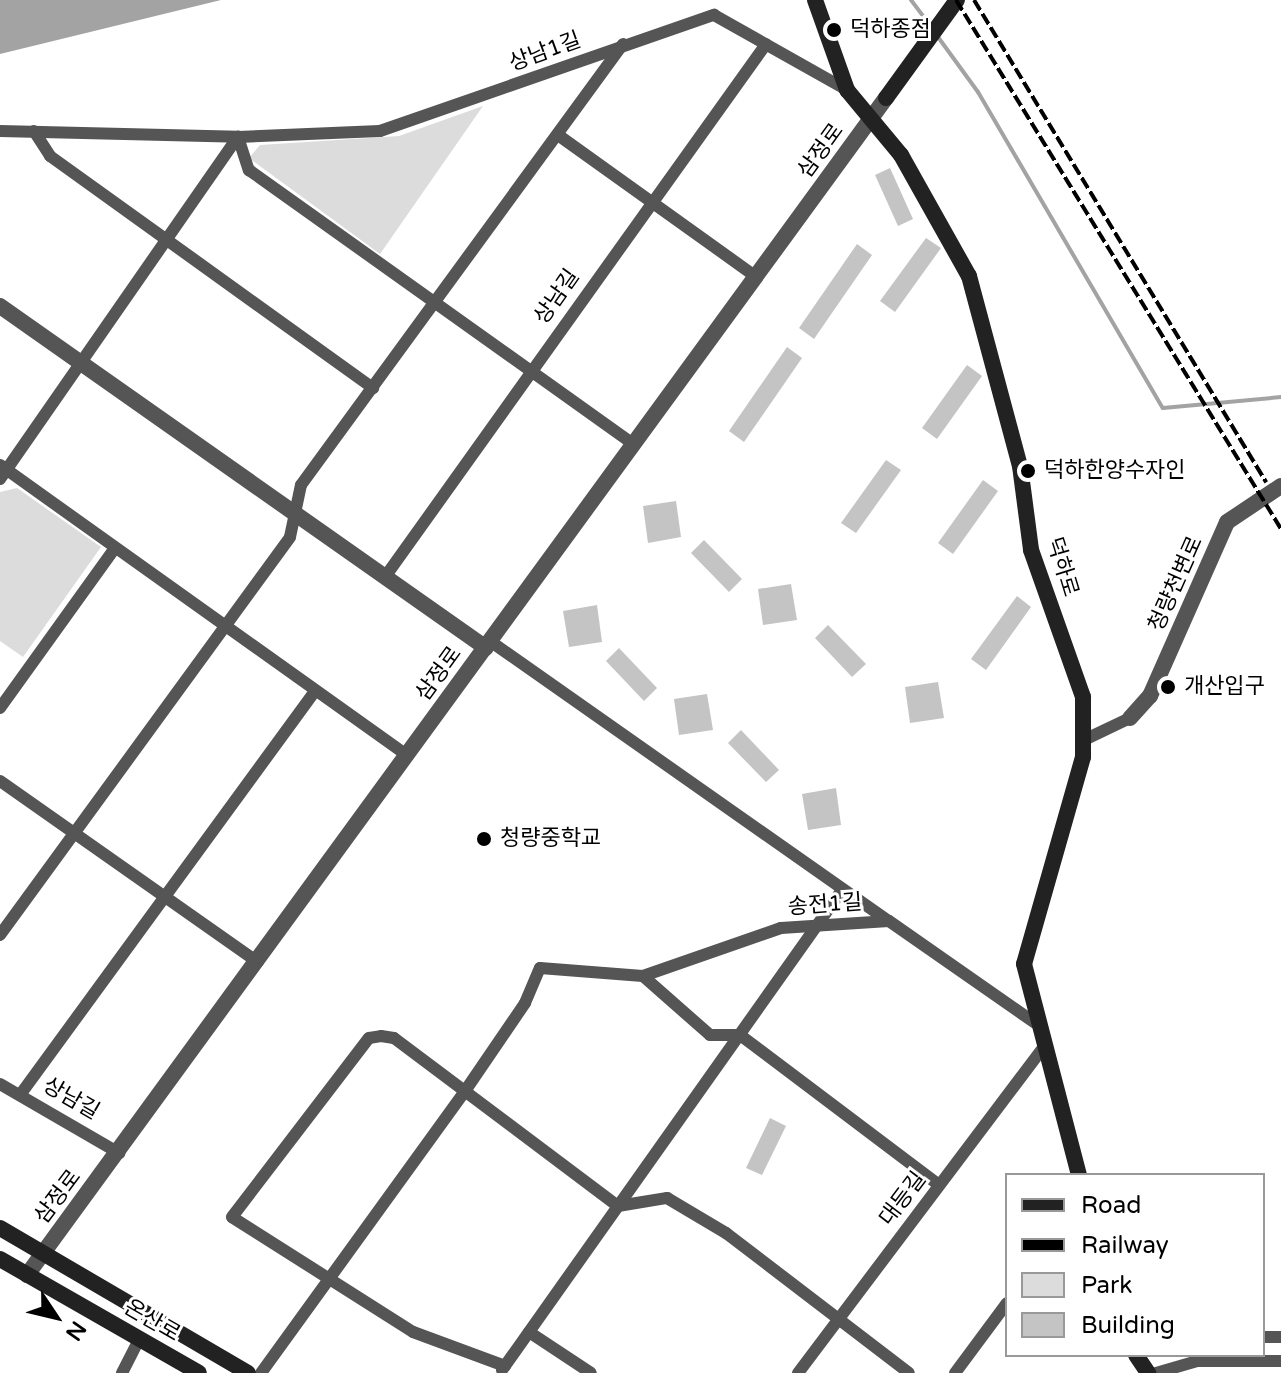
<!DOCTYPE html>
<meta charset="utf-8">
<style>
body{margin:0}
#map{position:relative;width:1281px;height:1373px;overflow:hidden;background:#fff;font-family:"Varela Round","Noto Sans KR",sans-serif}
div>[style]{position:absolute}
.green>*{inset:0;background:#dcdcdc}
.water>*{inset:0;background:#a3a3a3}
.stream>*{height:4px;margin:-2px;padding:0 2px;transform-origin:2px;border-radius:2px;background:#a3a3a3}
.building>*{inset:0;background:#c4c4c4}
.minor>*{height:12px;margin:-6px;padding:0 6px;transform-origin:6px;border-radius:6px;background:#555}
.tertiary>*{height:16px;margin:-8px;padding:0 8px;transform-origin:8px;border-radius:8px;background:#555}
.secondary>*{height:16px;margin:-8px;padding:0 8px;transform-origin:8px;border-radius:8px;background:#222}
.rail>*{height:4px;margin-top:-2px;transform-origin:0;background:repeating-linear-gradient(90deg,#000 0 12px,transparent 0 16px)}
.dots>*{width:22px;height:22px;translate:-50% -50%;box-sizing:border-box;border:4px solid #fff;border-radius:50%}
span{translate:-50% -50%;white-space:nowrap;text-align:center;line-height:1.15;-webkit-text-stroke:6px #fff;paint-order:stroke}
.poi-label{font-size:22px;color:#000}
.left{translate:0 -50%;text-align:left}
.street-label{font-size:22px;color:#000}
.legend{position:absolute;left:1005px;top:1173px;width:260px;height:184px;box-sizing:border-box;background:#fff;border:2px solid #999;margin:0;padding:10px 14px;list-style:none;font-size:24px;color:#000}
.legend li{display:flex;align-items:center;gap:16px;height:40px}
.legend b{width:40px;border:2px solid #999}
.north{position:absolute;left:16px;top:1277px;width:80px;height:80px;-webkit-text-stroke:6px #fff;paint-order:stroke;rotate:125deg;font-size:22px;font-weight:700;line-height:32px;text-align:center;color:#000}
.north::after{content:'';display:block;margin:auto;width:28px;height:36px;background:#000;clip-path:polygon(50% 0,100% 100%,50% 72%,0 100%)}
</style>
<div id="map">
<div class="green">
<i style="clip-path:polygon(483px 106px,380px 254px,249px 158px,260px 145px,399px 136px)"></i>
<i style="clip-path:polygon(17px 488px,101px 547px,23px 657px,0 641px,0 492px)"></i>
</div>
<div class="water">
<i style="clip-path:polygon(0 0,221px 0,0 54px)"></i>
</div>
<div class="stream">
<i style="left:911px;top:0;width:34px;rotate:53deg"></i>
<i style="left:938px;top:37px;width:68px;rotate:54deg"></i>
<i style="left:978px;top:92px;width:366px;rotate:59.7deg"></i>
<i style="left:1163px;top:408px;width:119px;rotate:-5.3deg"></i>
</div>
<div class="building">
<i style="clip-path:polygon(890px 168px,913px 219px,898px 226px,875px 175px)"></i>
<i style="clip-path:polygon(926px 238px,941px 248px,895px 312px,880px 301px)"></i>
<i style="clip-path:polygon(857px 244px,872px 255px,814px 339px,799px 328px)"></i>
<i style="clip-path:polygon(787px 347px,802px 358px,744px 442px,729px 431px)"></i>
<i style="clip-path:polygon(967px 365px,982px 376px,937px 439px,922px 428px)"></i>
<i style="clip-path:polygon(886px 460px,901px 470px,856px 533px,841px 523px)"></i>
<i style="clip-path:polygon(983px 480px,998px 491px,953px 554px,938px 543px)"></i>
<i style="clip-path:polygon(676px 501px,681px 537px,648px 543px,643px 506px)"></i>
<i style="clip-path:polygon(704px 540px,742px 579px,729px 592px,691px 553px)"></i>
<i style="clip-path:polygon(791px 584px,797px 620px,763px 625px,758px 589px)"></i>
<i style="clip-path:polygon(1017px 596px,1031px 607px,986px 670px,971px 659px)"></i>
<i style="clip-path:polygon(597px 605px,602px 642px,569px 647px,563px 611px)"></i>
<i style="clip-path:polygon(828px 625px,866px 664px,852px 677px,815px 638px)"></i>
<i style="clip-path:polygon(619px 648px,657px 688px,644px 701px,606px 661px)"></i>
<i style="clip-path:polygon(938px 682px,944px 718px,910px 723px,905px 687px)"></i>
<i style="clip-path:polygon(707px 694px,713px 730px,679px 735px,674px 699px)"></i>
<i style="clip-path:polygon(741px 730px,779px 770px,766px 782px,728px 743px)"></i>
<i style="clip-path:polygon(836px 788px,841px 825px,808px 830px,802px 794px)"></i>
<i style="clip-path:polygon(770px 1118px,786px 1126px,762px 1175px,746px 1168px)"></i>
</div>
<div class="minor">
<i style="left:0;top:131px;width:238px;rotate:1.4deg"></i>
<i style="left:238px;top:137px;width:142px;rotate:-2.4deg"></i>
<i style="left:380px;top:131px;width:354px;rotate:-19.2deg"></i>
<i style="left:714px;top:15px;width:153px;rotate:29.4deg"></i>
<i style="left:34px;top:131px;width:30px;rotate:57deg"></i>
<i style="left:50px;top:156px;width:398px;rotate:35.7deg"></i>
<i style="left:558px;top:135px;width:244px;rotate:35.6deg"></i>
<i style="left:238px;top:137px;width:35px;rotate:72deg"></i>
<i style="left:249px;top:170px;width:473px;rotate:35.5deg"></i>
<i style="left:0;top:465px;width:501px;rotate:35.5deg"></i>
<i style="left:0;top:479px;width:417px;rotate:-55.2deg"></i>
<i style="left:385px;top:577px;width:655px;rotate:-54.44deg"></i>
<i style="left:490px;top:641px;width:487px;rotate:35.1deg"></i>
<i style="left:0;top:708px;width:197px;rotate:-54.3deg"></i>
<i style="left:1086px;top:739px;width:49px;rotate:-25.5deg"></i>
<i style="left:0;top:781px;width:315px;rotate:35.1deg"></i>
<i style="left:0;top:935px;width:492px;rotate:-53.9deg"></i>
<i style="left:290px;top:537px;width:53px;rotate:-78.1deg"></i>
<i style="left:301px;top:485px;width:546px;rotate:-53.86deg"></i>
<i style="left:643px;top:976px;width:89px;rotate:41.4deg"></i>
<i style="left:710px;top:1035px;width:30px"></i>
<i style="left:740px;top:1035px;width:249px;rotate:37deg"></i>
<i style="left:0;top:1084px;width:138px;rotate:30.1deg"></i>
<i style="left:20px;top:1095px;width:500px;rotate:-53.86deg"></i>
<i style="left:618px;top:1206px;width:50px;rotate:-9.3deg"></i>
<i style="left:667px;top:1198px;width:69px;rotate:30.7deg"></i>
<i style="left:726px;top:1233px;width:230px;rotate:37.4deg"></i>
<i style="left:529px;top:1332px;width:74px;rotate:33.5deg"></i>
<i style="left:1263px;top:1337px;width:18px"></i>
<i style="left:505px;top:1366px;width:98px;rotate:-159.7deg"></i>
<i style="left:413px;top:1332px;width:214px;rotate:-147.6deg"></i>
<i style="left:232px;top:1217px;width:225px;rotate:-52.6deg"></i>
<i style="left:369px;top:1038px;width:12px;rotate:-9deg"></i>
<i style="left:381px;top:1036px;width:13px;rotate:9deg"></i>
<i style="left:394px;top:1038px;width:280px;rotate:36.9deg"></i>
<i style="left:502px;top:1370px;width:588px;rotate:-54.69deg"></i>
<i style="left:122px;top:1373px;width:38px;rotate:-63deg"></i>
<i style="left:261px;top:1373px;width:344px;rotate:-54.1deg"></i>
<i style="left:463px;top:1094px;width:110px;rotate:-55.7deg"></i>
<i style="left:525px;top:1003px;width:38px;rotate:-67deg"></i>
<i style="left:540px;top:968px;width:103px;rotate:4.4deg"></i>
<i style="left:643px;top:976px;width:146px;rotate:-19.2deg"></i>
<i style="left:781px;top:928px;width:108px;rotate:-3.7deg"></i>
<i style="left:889px;top:921px;width:178px;rotate:34.9deg"></i>
<i style="left:798px;top:1373px;width:404px;rotate:-53deg"></i>
<i style="left:955px;top:1373px;width:87px;rotate:-53.4deg"></i>
<i style="left:1156px;top:1373px;width:43px;rotate:-16.3deg"></i>
<i style="left:1197px;top:1361px;width:84px"></i>
</div>
<div class="tertiary">
<i style="left:0;top:306px;width:594px;rotate:35.13deg"></i>
<i style="left:1130px;top:718px;width:30px;rotate:-48deg"></i>
<i style="left:1150px;top:696px;width:190px;rotate:-66.1deg"></i>
<i style="left:1227px;top:522px;width:65px;rotate:-33.7deg"></i>
<i style="left:27px;top:1275px;width:1457px;rotate:-53.88deg"></i>
</div>
<div class="secondary">
<i style="left:815px;top:0;width:96px;rotate:70.4deg"></i>
<i style="left:847px;top:90px;width:85px;rotate:50.3deg"></i>
<i style="left:901px;top:155px;width:139px;rotate:60.7deg"></i>
<i style="left:969px;top:276px;width:197px;rotate:75deg"></i>
<i style="left:1020px;top:466px;width:85px;rotate:82.5deg"></i>
<i style="left:1031px;top:550px;width:156px;rotate:70.5deg"></i>
<i style="left:1083px;top:697px;width:60px;rotate:90deg"></i>
<i style="left:1083px;top:757px;width:215px;rotate:105.9deg"></i>
<i style="left:1024px;top:964px;width:218px;rotate:75.4deg"></i>
<i style="left:886px;top:98px;width:121px;rotate:-54.1deg"></i>
<i style="left:0;top:1228px;width:287px;rotate:30.3deg"></i>
<i style="left:0;top:1259px;width:229px;rotate:29.8deg"></i>
<i style="left:1136px;top:1355px;width:22px;rotate:56deg"></i>
</div>
<div class="rail">
<i style="left:956px;top:0;width:621px;rotate:58.43deg"></i>
<i style="left:974px;top:0;width:564px;rotate:58.79deg"></i>
</div>
<div class="dots">
<i style="left:834px;top:30px;background:#000"></i>
<i style="left:1028px;top:471px;background:#000"></i>
<i style="left:1168px;top:687px;background:#000"></i>
<i style="left:484px;top:839px;background:#000"></i>
</div>
<div class="poi-label">
<span class="left" style="left:850px;top:30px">덕하종점</span>
<span class="left" style="left:1044px;top:471px">덕하한양수자인</span>
<span class="left" style="left:1184px;top:687px">개산입구</span>
<span class="left" style="left:500px;top:839px">청량중학교</span>
</div>
<div class="street-label">
<span style="left:545px;top:52px;rotate:-20deg">상남1길</span>
<span style="left:821px;top:151px;rotate:-54deg">삼정로</span>
<span style="left:557px;top:297px;rotate:-55deg">상남길</span>
<span style="left:1062px;top:567px;rotate:73deg">덕하로</span>
<span style="left:1176px;top:584px;rotate:-66deg">청량천변로</span>
<span style="left:439px;top:674px;rotate:-54deg">삼정로</span>
<span style="left:825px;top:905px;rotate:-4deg">송전1길</span>
<span style="left:71px;top:1099px;rotate:30deg">상남길</span>
<span style="left:58px;top:1197px;rotate:-53deg">삼정로</span>
<span style="left:903px;top:1199px;rotate:-53deg">대등길</span>
<span style="left:152px;top:1321px;rotate:30deg">온산로</span>
</div>
<ul class="legend">
<li><b style="height:10px;background:#222"></b>Road</li>
<li><b style="height:10px;background:#000"></b>Railway</li>
<li><b style="height:22px;background:#dcdcdc"></b>Park</li>
<li><b style="height:22px;background:#c4c4c4"></b>Building</li>
</ul>
<div class="north">N</div>
</div>
